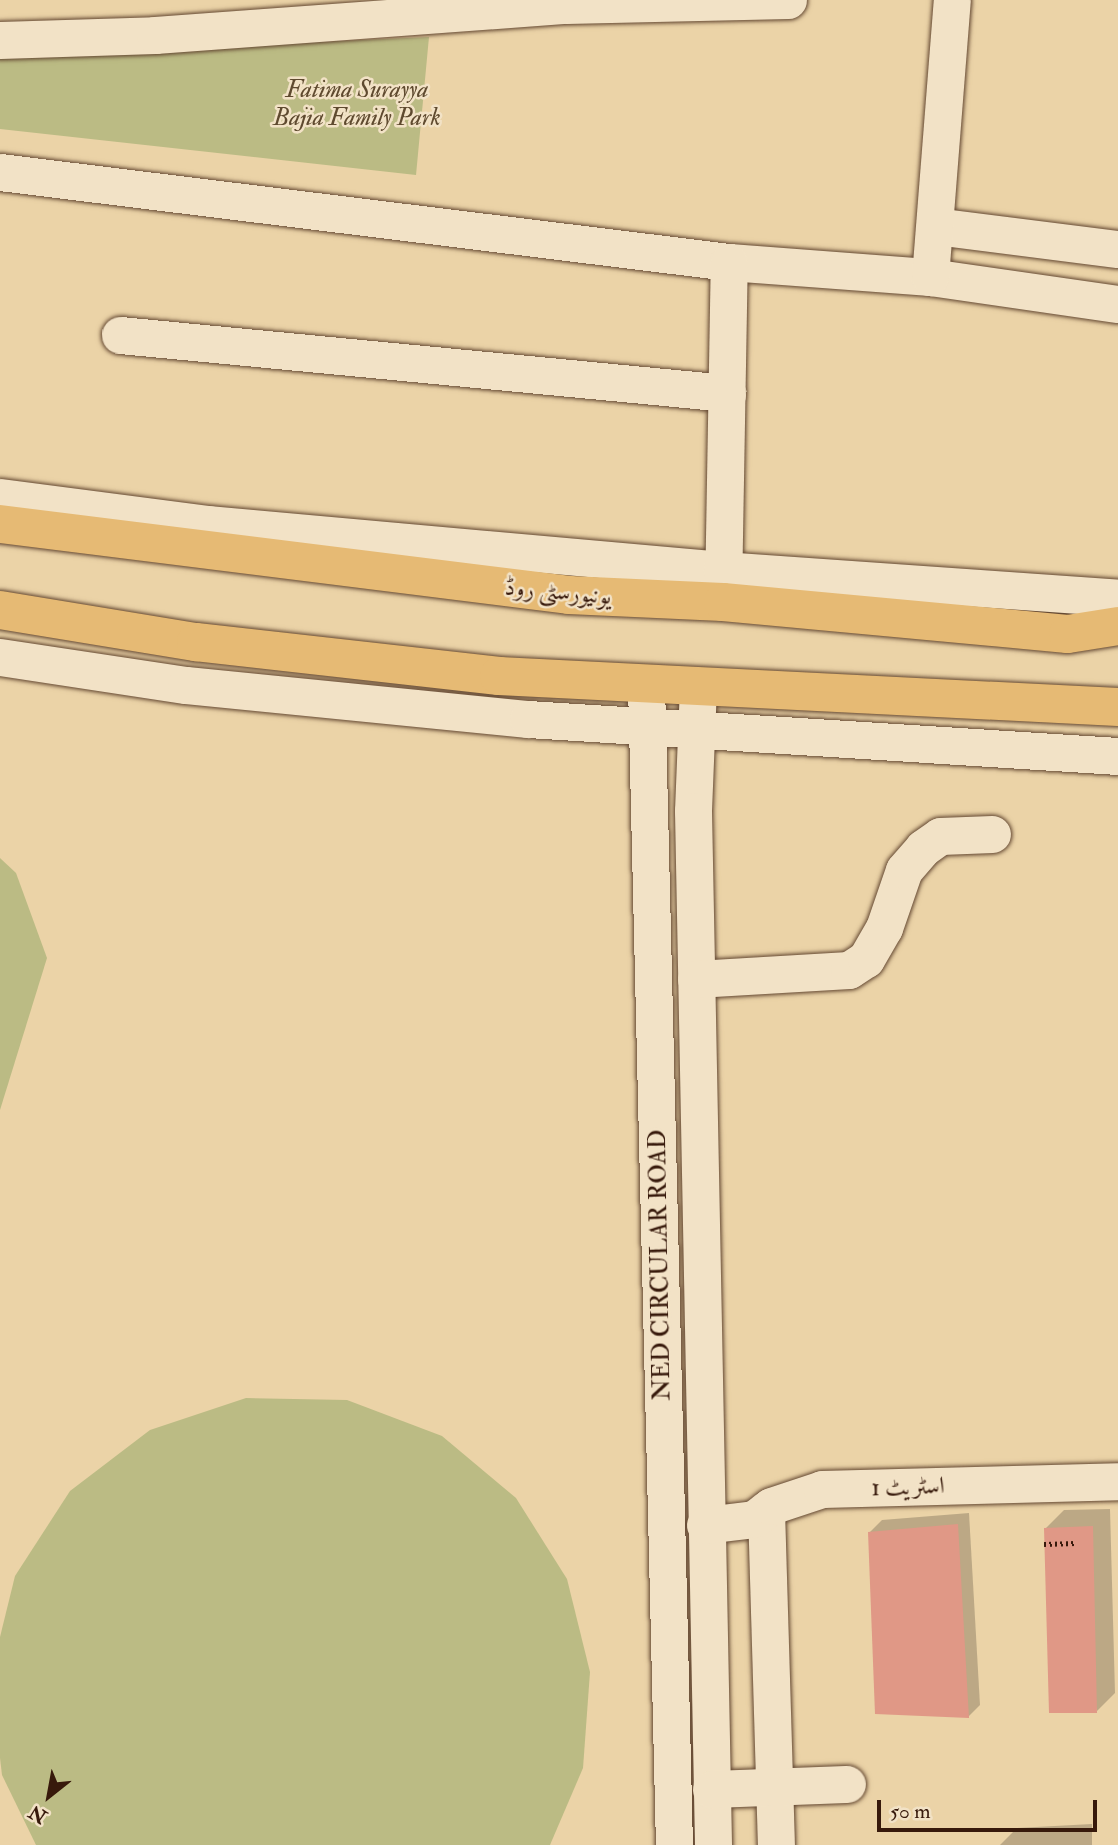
<!DOCTYPE html>
<meta charset="utf-8">
<style>
body{margin:0}
#map{position:relative;width:1118px;height:1845px;overflow:hidden;background:#ebd3a7;font-family:"IM FELL Double Pica",Amiri,serif}
div>[style]{position:absolute}
.green>*{inset:0;background:#bbbb84}
.shadow>*{inset:0;background:#0003}
.building>*{inset:0;background:#e09886}
.path>*{height:4.5px;margin-top:-2.25px;transform-origin:0;background:repeating-linear-gradient(90deg,#37190b 0 2px,transparent 0 5.5px)}
.roads{filter:drop-shadow(0 0 2px #644832) drop-shadow(0 0 2px #644832)}
.minor>*{height:37px;margin:-18.5px;padding:0 18.5px;transform-origin:18.5px;border-radius:18.5px;background:#f2e2c6}
.major>*{height:38px;margin:-19px;padding:0 19px;transform-origin:19px;border-radius:19px;background:#e6ba74}
span{translate:-50% -50%;white-space:nowrap;text-align:center;line-height:1.15;-webkit-text-stroke:5px #f2e2c6;paint-order:stroke}
.park-label{font-size:24px;color:#5f4a2f;font-style:italic}
.street-label{font-size:24px;color:#37190b}
.north{position:absolute;left:14px;top:1761px;width:70px;height:70px;-webkit-text-stroke:5px #f2e2c6;paint-order:stroke;rotate:211deg;font-size:19px;font-weight:700;line-height:28px;text-align:center;color:#37190b}
.north::after{content:'';display:block;margin:auto;width:24px;height:32px;background:#37190b;clip-path:polygon(50% 0,100% 100%,50% 72%,0 100%)}
.scale{position:absolute;left:877px;top:1800px;width:220px;height:32px;box-sizing:border-box;border:4px solid #37190b;border-top:0;padding-left:9px;font-size:21px;line-height:24px;white-space:nowrap;color:#37190b;-webkit-text-stroke:5px #f2e2c6;paint-order:stroke}
</style>
<div id="map">
<div class="green">
<i style="clip-path:polygon(429px 37px,416px 175px,0 129px,0 56px)"></i>
<i style="clip-path:polygon(0 858px,16px 873px,47px 958px,0 1110px)"></i>
<i style="clip-path:polygon(246px 1398px,347px 1400px,442px 1436px,516px 1498px,567px 1579px,590px 1672px,583px 1768px,550px 1845px,36px 1845px,2px 1775px,0 1758px,0 1637px,15px 1576px,70px 1491px,150px 1430px)"></i>
</div>
<div class="shadow">
<i style="clip-path:polygon(1110px 1509px,1115px 1693px,1097px 1711px,1046px 1528px,1064px 1510px)"></i>
<i style="clip-path:polygon(969px 1513px,980px 1705px,968px 1717px,869px 1533px,882px 1520px)"></i>
<i style="clip-path:polygon(1092px 1824px,1092px 1845px,1000px 1845px,1017px 1828px)"></i>
</div>
<div class="building">
<i style="clip-path:polygon(958px 1524px,969px 1718px,875px 1714px,868px 1532px)"></i>
<i style="clip-path:polygon(1093px 1526px,1097px 1713px,1049px 1713px,1044px 1528px)"></i>
</div>
<div class="path">
<i style="left:1044px;top:1544px;width:32px;rotate:-2deg"></i>
</div>
<div class="roads">
<div class="minor">
<i style="left:0;top:40px;width:155px;rotate:-1.8deg"></i>
<i style="left:155px;top:35px;width:412px;rotate:-4.2deg"></i>
<i style="left:566px;top:5px;width:222px;rotate:-1.3deg"></i>
<i style="left:0;top:172px;width:735px;rotate:7.04deg"></i>
<i style="left:729px;top:262px;width:202px;rotate:4.3deg"></i>
<i style="left:930px;top:277px;width:190px;rotate:8.2deg"></i>
<i style="left:935px;top:226px;width:184px;rotate:7.2deg"></i>
<i style="left:930px;top:277px;width:278px;rotate:-85.5deg"></i>
<i style="left:120px;top:335px;width:610px;rotate:5.46deg"></i>
<i style="left:0;top:497px;width:209px;rotate:7.4deg"></i>
<i style="left:207px;top:524px;width:517px;rotate:5.1deg"></i>
<i style="left:722px;top:570px;width:397px;rotate:4deg"></i>
<i style="left:723px;top:594px;width:332px;rotate:-89deg"></i>
<i style="left:0;top:657px;width:188px;rotate:8.6deg"></i>
<i style="left:186px;top:685px;width:344px;rotate:5.7deg"></i>
<i style="left:528px;top:719px;width:591px;rotate:3.59deg"></i>
<i style="left:646px;top:684px;width:1161px;rotate:88.62deg"></i>
<i style="left:698px;top:686px;width:125px;rotate:92.3deg"></i>
<i style="left:693px;top:811px;width:1034px;rotate:88.89deg"></i>
<i style="left:696px;top:979px;width:153px;rotate:-3.4deg"></i>
<i style="left:849px;top:970px;width:20px;rotate:-33deg"></i>
<i style="left:866px;top:959px;width:36px;rotate:-60deg"></i>
<i style="left:884px;top:928px;width:61px;rotate:-71deg"></i>
<i style="left:904px;top:870px;width:29px;rotate:-49deg"></i>
<i style="left:923px;top:848px;width:21px;rotate:-35deg"></i>
<i style="left:940px;top:836px;width:52px;rotate:-2.2deg"></i>
<i style="left:766px;top:1510px;width:335px;rotate:88.3deg"></i>
<i style="left:705px;top:1525px;width:49px;rotate:-7deg"></i>
<i style="left:754px;top:1519px;width:21px;rotate:-37deg"></i>
<i style="left:771px;top:1506px;width:54px;rotate:-18.4deg"></i>
<i style="left:822px;top:1489px;width:296px;rotate:-1.5deg"></i>
<i style="left:711px;top:1789px;width:136px;rotate:-2.1deg"></i>
</div>
<div class="major">
<i style="left:0;top:524px;width:573px;rotate:7.11deg"></i>
<i style="left:569px;top:595px;width:154px;rotate:2.6deg"></i>
<i style="left:723px;top:602px;width:346px;rotate:5.3deg"></i>
<i style="left:1068px;top:634px;width:51px;rotate:-9.1deg"></i>
<i style="left:0;top:610px;width:199px;rotate:9.3deg"></i>
<i style="left:196px;top:642px;width:305px;rotate:6.4deg"></i>
<i style="left:499px;top:676px;width:620px;rotate:2.87deg"></i>
</div>
</div>
<div class="park-label">
<span style="left:357px;top:104px">Fatima Surayya<br>Bajia Family Park</span>
</div>
<div class="street-label">
<span style="left:558px;top:592px;rotate:5deg">یونیورسٹی روڈ</span>
<span style="left:660px;top:1265px;rotate:-91deg">NED CIRCULAR ROAD</span>
<span style="left:908px;top:1487px;rotate:-2deg">اسٹریٹ 1</span>
</div>
<div class="north">N</div>
<div class="scale">50 m</div>
</div>
